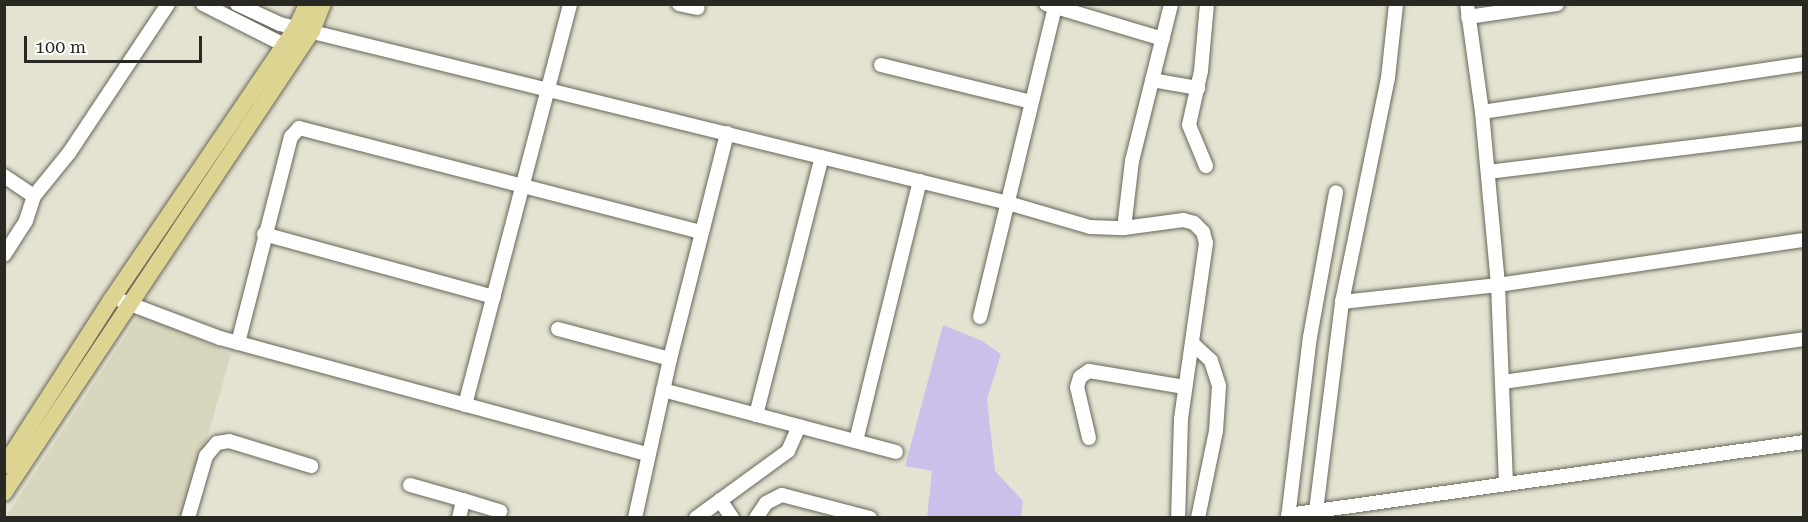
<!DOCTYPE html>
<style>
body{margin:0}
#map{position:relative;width:1808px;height:522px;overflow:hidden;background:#e4e3d2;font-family:"Roboto Serif",serif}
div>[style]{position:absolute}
.built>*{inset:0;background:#d9d6bf}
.green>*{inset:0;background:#ccbfe9}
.roads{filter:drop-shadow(0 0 2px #686658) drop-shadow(0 0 2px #686658)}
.minor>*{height:14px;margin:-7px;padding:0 7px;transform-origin:7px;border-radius:7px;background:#fff}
.major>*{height:16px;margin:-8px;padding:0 8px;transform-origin:8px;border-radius:8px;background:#ddd491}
span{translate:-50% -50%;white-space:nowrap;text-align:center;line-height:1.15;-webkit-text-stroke:4.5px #fff;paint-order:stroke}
.frame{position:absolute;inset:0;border:6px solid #292822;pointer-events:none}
.scale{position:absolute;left:24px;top:36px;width:178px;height:27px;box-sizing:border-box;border:3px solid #292822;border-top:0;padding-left:8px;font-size:18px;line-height:21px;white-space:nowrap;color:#292822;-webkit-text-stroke:4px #fff;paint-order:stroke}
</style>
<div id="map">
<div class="built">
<i style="clip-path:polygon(140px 314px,231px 354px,185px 517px,5px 518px)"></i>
</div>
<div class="green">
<i style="clip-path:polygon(943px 325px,982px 341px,1001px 354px,987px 399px,995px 471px,1023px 501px,1021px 517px,927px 517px,932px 471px,905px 466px)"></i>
</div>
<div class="roads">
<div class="minor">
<i style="left:203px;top:4px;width:91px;rotate:26.8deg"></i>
<i style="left:237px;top:4px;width:47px;rotate:24.9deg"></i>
<i style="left:280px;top:24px;width:750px;rotate:13.81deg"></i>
<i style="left:1008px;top:203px;width:85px;rotate:16.3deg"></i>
<i style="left:1090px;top:227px;width:34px;rotate:2deg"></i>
<i style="left:1124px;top:228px;width:60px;rotate:-7.7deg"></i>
<i style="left:1183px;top:220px;width:11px;rotate:15deg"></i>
<i style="left:1194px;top:223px;width:13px;rotate:45deg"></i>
<i style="left:1203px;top:232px;width:11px;rotate:75deg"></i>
<i style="left:1206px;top:243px;width:178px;rotate:98.1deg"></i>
<i style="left:1181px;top:419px;width:99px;rotate:91.7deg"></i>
<i style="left:679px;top:4px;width:19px;rotate:12deg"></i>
<i style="left:1046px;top:4px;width:122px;rotate:16.7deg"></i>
<i style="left:1467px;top:4px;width:109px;rotate:82.1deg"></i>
<i style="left:1482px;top:112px;width:174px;rotate:84.7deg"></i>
<i style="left:1498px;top:285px;width:199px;rotate:87.7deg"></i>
<i style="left:1468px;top:17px;width:90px;rotate:-8.3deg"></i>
<i style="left:881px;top:65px;width:155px;rotate:13.8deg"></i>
<i style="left:1152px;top:80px;width:47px;rotate:9.9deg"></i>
<i style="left:1482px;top:112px;width:326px;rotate:-8.5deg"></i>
<i style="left:1206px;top:166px;width:44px;rotate:-112.5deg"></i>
<i style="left:1189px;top:125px;width:55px;rotate:-77.5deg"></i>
<i style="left:1201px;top:71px;width:67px;rotate:-84.9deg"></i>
<i style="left:1488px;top:172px;width:318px;rotate:-7deg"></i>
<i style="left:4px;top:176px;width:36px;rotate:34deg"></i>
<i style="left:34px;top:196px;width:26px;rotate:108deg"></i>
<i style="left:26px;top:221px;width:40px;rotate:122.9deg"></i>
<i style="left:34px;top:196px;width:55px;rotate:-50.9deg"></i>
<i style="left:69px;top:153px;width:179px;rotate:-56.4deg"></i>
<i style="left:1124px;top:228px;width:67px;rotate:-83.2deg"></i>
<i style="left:1132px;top:161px;width:162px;rotate:-76deg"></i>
<i style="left:264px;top:234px;width:238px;rotate:15.3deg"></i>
<i style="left:122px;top:301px;width:105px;rotate:20.7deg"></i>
<i style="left:220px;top:338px;width:443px;rotate:15.2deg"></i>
<i style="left:1342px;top:302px;width:157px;rotate:-6.2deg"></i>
<i style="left:1498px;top:285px;width:309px;rotate:-8.4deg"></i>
<i style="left:980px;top:317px;width:322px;rotate:-76.4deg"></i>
<i style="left:558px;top:329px;width:116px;rotate:15deg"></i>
<i style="left:238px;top:343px;width:213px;rotate:-75.6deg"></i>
<i style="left:291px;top:137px;width:12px;rotate:-48deg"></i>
<i style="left:299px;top:128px;width:415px;rotate:14.5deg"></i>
<i style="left:1192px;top:343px;width:26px;rotate:43deg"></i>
<i style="left:1211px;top:361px;width:26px;rotate:72deg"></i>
<i style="left:1219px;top:386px;width:45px;rotate:93.8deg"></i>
<i style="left:1216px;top:431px;width:89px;rotate:101.7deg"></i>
<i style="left:1503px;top:382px;width:304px;rotate:-8.1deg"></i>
<i style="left:663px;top:390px;width:241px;rotate:14.9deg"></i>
<i style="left:465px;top:405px;width:415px;rotate:-75.3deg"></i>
<i style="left:756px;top:415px;width:266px;rotate:-75.7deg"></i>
<i style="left:1089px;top:438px;width:52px;rotate:-103.2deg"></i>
<i style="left:1077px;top:387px;width:10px;rotate:-73deg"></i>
<i style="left:1080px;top:377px;width:11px;rotate:-34deg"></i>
<i style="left:1089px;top:371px;width:97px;rotate:9.5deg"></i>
<i style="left:856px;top:441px;width:268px;rotate:-76.2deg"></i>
<i style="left:410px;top:485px;width:55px;rotate:15.8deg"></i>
<i style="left:720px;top:500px;width:22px;rotate:56deg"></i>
<i style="left:1316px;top:511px;width:211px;rotate:-82.9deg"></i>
<i style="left:1342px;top:302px;width:229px;rotate:-78.4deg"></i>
<i style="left:1388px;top:78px;width:74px;rotate:-83.8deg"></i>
<i style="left:1288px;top:515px;width:521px;rotate:-8.05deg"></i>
<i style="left:188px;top:518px;width:65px;rotate:-73.8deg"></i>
<i style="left:206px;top:456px;width:17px;rotate:-50deg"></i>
<i style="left:217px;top:443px;width:12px;rotate:-9deg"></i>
<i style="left:229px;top:441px;width:86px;rotate:17deg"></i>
<i style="left:459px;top:518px;width:18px;rotate:-77deg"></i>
<i style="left:463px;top:500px;width:39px;rotate:17deg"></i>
<i style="left:635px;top:518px;width:163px;rotate:-77.6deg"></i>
<i style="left:670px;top:359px;width:233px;rotate:-75.8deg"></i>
<i style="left:696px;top:518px;width:114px;rotate:-36.1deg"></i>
<i style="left:788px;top:451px;width:27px;rotate:-66deg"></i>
<i style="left:756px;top:518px;width:18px;rotate:-56deg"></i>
<i style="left:766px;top:503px;width:18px;rotate:-27deg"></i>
<i style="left:782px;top:495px;width:91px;rotate:14.6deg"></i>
<i style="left:1288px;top:518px;width:182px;rotate:-83.1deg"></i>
<i style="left:1310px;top:337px;width:147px;rotate:-79.8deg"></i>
</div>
<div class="major">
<i style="left:4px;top:466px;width:197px;rotate:-57.2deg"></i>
<i style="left:111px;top:300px;width:329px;rotate:-55.8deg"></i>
<i style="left:296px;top:28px;width:26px;rotate:-65deg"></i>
<i style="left:4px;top:493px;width:555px;rotate:-56.31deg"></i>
<i style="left:312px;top:31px;width:29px;rotate:-68deg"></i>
</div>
</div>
<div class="frame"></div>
<div class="scale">100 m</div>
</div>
